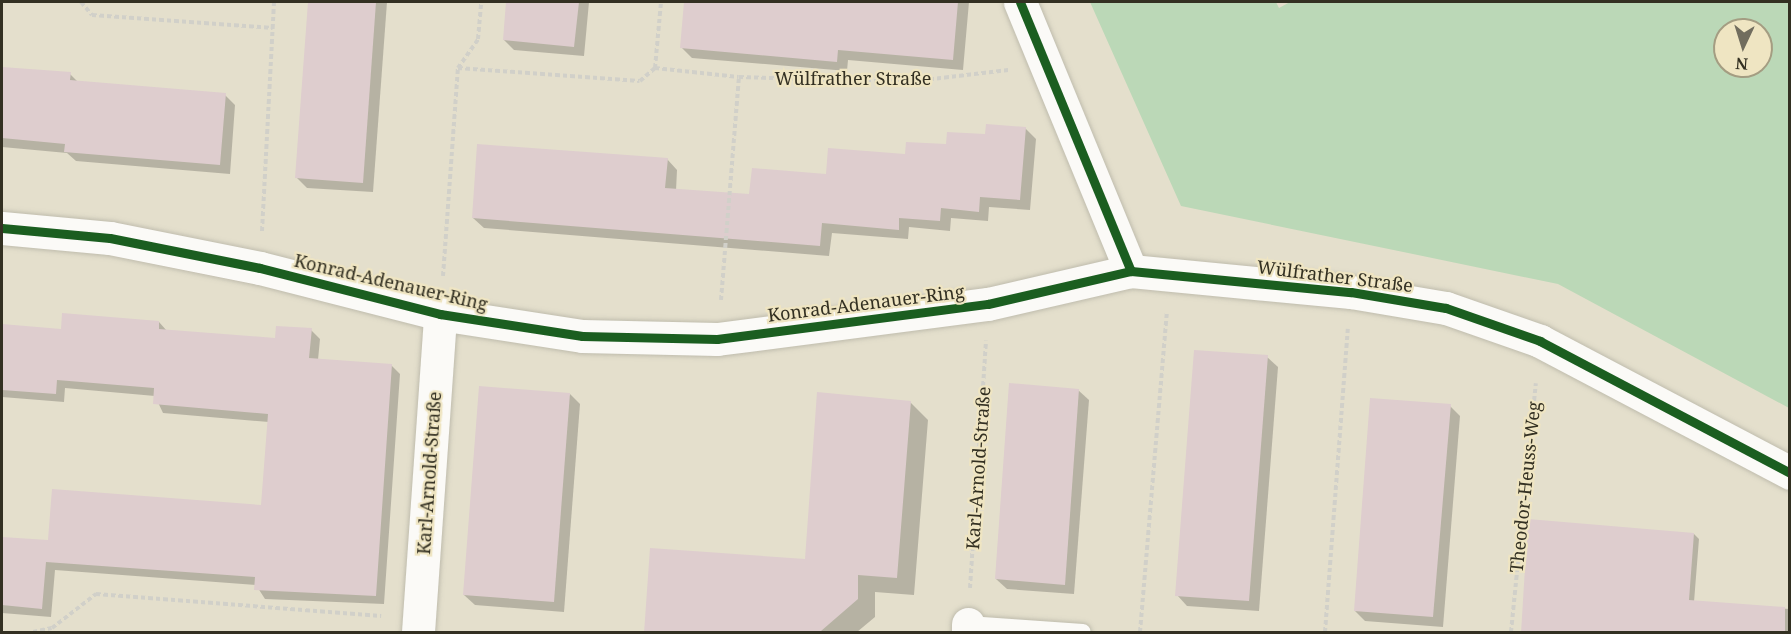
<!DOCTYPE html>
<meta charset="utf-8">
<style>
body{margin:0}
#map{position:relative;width:1791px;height:634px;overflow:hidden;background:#e4dfcc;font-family:"Noto Serif",serif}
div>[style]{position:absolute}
.green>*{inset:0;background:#bbd8b7}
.shadow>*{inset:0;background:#0003}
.building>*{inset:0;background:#decdce}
.path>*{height:4px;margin-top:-2px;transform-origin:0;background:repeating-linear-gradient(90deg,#d1d0c9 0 4.5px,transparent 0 7.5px)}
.roads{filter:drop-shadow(0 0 2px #bfbcad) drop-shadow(0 0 2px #bfbcad)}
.lane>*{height:16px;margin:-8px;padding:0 8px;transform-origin:8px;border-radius:8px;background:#fbfaf7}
.street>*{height:33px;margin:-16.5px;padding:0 16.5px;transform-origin:16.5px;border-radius:16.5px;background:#fbfaf7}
.cycleway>*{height:9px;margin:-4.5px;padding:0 4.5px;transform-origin:4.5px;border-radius:4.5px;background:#1b5e20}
span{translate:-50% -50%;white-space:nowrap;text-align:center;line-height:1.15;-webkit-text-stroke:4.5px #efe5c2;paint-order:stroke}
.street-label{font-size:18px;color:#333022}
.frame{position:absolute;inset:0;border:3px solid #333022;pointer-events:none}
.north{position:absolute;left:1713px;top:18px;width:60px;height:60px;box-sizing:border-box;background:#efe5c2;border:2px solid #a49d82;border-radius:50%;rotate:184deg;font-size:16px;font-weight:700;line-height:24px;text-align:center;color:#333022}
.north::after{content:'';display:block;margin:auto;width:21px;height:27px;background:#716d5e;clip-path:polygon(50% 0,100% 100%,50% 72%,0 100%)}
</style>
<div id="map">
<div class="green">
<i style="clip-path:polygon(evenodd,1090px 2px,1276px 2px,1279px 8px,1290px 2px,1789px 2px,1789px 408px,1558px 284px,1181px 206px,1090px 2px,1725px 30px,1761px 30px,1761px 66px,1725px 66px,1725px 30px)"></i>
</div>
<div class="shadow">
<i style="clip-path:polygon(309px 2px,387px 2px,373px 192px,307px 188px,297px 178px)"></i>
<i style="clip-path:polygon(508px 2px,589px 2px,584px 56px,514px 50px,504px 40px)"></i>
<i style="clip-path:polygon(686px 2px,969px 2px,963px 70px,848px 60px,847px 71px,692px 58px,682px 48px)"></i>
<i style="clip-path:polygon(2px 68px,70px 74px,79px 83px,225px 95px,235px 105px,230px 174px,76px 161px,67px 153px,2px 147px)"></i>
<i style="clip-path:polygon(1025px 128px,1036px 139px,1030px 210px,989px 207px,988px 221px,951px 218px,950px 231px,909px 227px,908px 239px,832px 233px,829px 256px,484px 228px,473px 218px,667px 159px,677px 170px,676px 191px,751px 196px)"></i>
<i style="clip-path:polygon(159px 322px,167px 331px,276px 339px,311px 330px,320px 339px,318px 360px,391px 365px,400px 374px,384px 604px,265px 599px,256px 585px,55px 570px,51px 617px,2px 613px,2px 538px,49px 542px,262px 506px,269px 422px,163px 413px,155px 396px,65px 388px,64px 402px,2px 397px,2px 325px,63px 331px)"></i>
<i style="clip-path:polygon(1267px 357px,1278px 367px,1259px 611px,1187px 606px,1177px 595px)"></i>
<i style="clip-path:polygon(1078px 390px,1089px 400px,1074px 594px,1007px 589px,996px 579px)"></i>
<i style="clip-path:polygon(570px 394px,580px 404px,564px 612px,475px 605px,464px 595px)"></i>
<i style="clip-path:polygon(910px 402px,928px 420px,914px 595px,875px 592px,875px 617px,857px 632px,645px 632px,806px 561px)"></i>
<i style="clip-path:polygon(1450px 406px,1460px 416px,1443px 627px,1365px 621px,1355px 611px)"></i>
<i style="clip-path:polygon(1694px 534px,1699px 539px,1694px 602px,1790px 609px,1790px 632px,1522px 632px)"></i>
</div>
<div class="building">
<i style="clip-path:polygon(308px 2px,376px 2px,363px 183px,295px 178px)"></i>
<i style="clip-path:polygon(506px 2px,579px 2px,574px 47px,503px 40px)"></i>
<i style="clip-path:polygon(684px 2px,958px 2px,953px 60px,838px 50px,837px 62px,680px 48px)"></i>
<i style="clip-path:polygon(2px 67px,71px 72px,70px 80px,226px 93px,220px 165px,64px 152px,65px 144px,2px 138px)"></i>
<i style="clip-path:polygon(986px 124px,1026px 127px,1020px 200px,980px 197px,979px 212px,941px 208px,940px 221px,899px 218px,899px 230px,822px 223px,820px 246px,472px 218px,477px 144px,668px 158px,665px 188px,749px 194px,752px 168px,826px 174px,828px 148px,905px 154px,906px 142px,946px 144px,947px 132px,985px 134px)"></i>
<i style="clip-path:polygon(62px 313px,159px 321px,159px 329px,275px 338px,276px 326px,312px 328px,309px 358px,392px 364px,376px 596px,254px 590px,255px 577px,46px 562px,42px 609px,2px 605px,2px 537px,48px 540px,52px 489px,261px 505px,268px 414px,153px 404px,154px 388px,57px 380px,56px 394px,2px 390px,2px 324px,61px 329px)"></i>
<i style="clip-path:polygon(1194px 350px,1268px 355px,1249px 601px,1175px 596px)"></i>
<i style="clip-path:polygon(1009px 383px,1079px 389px,1065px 585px,995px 579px)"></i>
<i style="clip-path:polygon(479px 386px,570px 393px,554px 602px,463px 595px)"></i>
<i style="clip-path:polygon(817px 392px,911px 401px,897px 578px,858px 575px,858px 599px,821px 631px,644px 633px,650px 548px,805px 559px)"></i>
<i style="clip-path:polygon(1370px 398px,1451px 404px,1433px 617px,1354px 611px)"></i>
<i style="clip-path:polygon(1528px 519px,1694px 533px,1689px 600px,1785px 607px,1785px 633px,1521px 633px)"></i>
</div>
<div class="path">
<i style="left:81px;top:2px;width:17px;rotate:50deg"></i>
<i style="left:92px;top:15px;width:181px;rotate:4.1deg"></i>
<i style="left:458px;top:68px;width:182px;rotate:4.1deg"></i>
<i style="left:640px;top:81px;width:20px;rotate:-41deg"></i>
<i style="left:655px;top:68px;width:84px;rotate:6.1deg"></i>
<i style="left:739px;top:77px;width:168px;rotate:1.7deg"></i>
<i style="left:907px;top:82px;width:102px;rotate:-6.8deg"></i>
<i style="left:655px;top:68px;width:66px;rotate:-84.8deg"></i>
<i style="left:262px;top:231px;width:229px;rotate:-87deg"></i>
<i style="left:443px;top:276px;width:209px;rotate:-85.9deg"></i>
<i style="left:458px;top:68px;width:35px;rotate:-55deg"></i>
<i style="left:478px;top:39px;width:37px;rotate:-85deg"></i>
<i style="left:721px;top:300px;width:224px;rotate:-85.4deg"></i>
<i style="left:970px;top:588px;width:248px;rotate:-86.3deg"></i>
<i style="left:33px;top:632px;width:19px;rotate:-12deg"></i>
<i style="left:52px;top:628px;width:56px;rotate:-37.7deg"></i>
<i style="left:96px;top:594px;width:286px;rotate:4.4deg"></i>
<i style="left:1140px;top:632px;width:320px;rotate:-85.2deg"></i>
<i style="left:1325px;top:632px;width:304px;rotate:-85.7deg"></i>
<i style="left:1511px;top:632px;width:250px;rotate:-84.3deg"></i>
</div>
<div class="roads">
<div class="lane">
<i style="left:968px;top:624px;width:115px;rotate:4deg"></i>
</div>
<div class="street">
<i style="left:1020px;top:2px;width:291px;rotate:67.6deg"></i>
<i style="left:2px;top:228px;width:108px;rotate:5.3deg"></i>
<i style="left:110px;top:238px;width:153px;rotate:11.3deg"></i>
<i style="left:260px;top:268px;width:186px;rotate:14.3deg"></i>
<i style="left:440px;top:314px;width:144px;rotate:8.8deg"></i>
<i style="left:582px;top:336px;width:135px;rotate:1.3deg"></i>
<i style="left:717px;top:339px;width:273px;rotate:-7.4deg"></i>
<i style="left:988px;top:304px;width:147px;rotate:-13deg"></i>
<i style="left:1131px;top:271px;width:221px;rotate:5.5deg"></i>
<i style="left:1351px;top:292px;width:96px;rotate:9.6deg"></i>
<i style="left:1446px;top:308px;width:100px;rotate:19.3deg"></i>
<i style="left:1540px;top:341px;width:283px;rotate:27.8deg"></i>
<i style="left:418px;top:632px;width:319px;rotate:-86deg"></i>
<i style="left:968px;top:632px;width:8px;rotate:-90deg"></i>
</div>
</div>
<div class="cycleway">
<i style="left:1020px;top:2px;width:291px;rotate:67.6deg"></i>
<i style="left:2px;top:228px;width:108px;rotate:5.3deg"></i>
<i style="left:110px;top:238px;width:153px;rotate:11.3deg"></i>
<i style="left:260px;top:268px;width:186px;rotate:14.3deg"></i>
<i style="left:440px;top:314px;width:144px;rotate:8.8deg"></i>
<i style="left:582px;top:336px;width:135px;rotate:1.3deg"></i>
<i style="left:717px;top:339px;width:273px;rotate:-7.4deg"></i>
<i style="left:988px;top:304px;width:147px;rotate:-13deg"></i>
<i style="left:1131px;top:271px;width:221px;rotate:5.5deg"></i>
<i style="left:1351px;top:292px;width:96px;rotate:9.6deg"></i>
<i style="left:1446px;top:308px;width:100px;rotate:19.3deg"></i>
<i style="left:1540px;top:341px;width:283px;rotate:27.8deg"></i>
</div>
<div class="street-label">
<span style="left:853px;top:78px">Wülfrather Straße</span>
<span style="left:1335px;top:276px;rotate:7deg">Wülfrather Straße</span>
<span style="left:391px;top:282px;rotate:13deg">Konrad-Adenauer-Ring</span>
<span style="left:866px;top:303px;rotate:-7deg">Konrad-Adenauer-Ring</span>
<span style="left:978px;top:468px;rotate:-86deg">Karl-Arnold-Straße</span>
<span style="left:429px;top:473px;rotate:-86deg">Karl-Arnold-Straße</span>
<span style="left:1525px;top:487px;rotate:-84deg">Theodor-Heuss-Weg</span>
</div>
<div class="frame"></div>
<div class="north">N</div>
</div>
